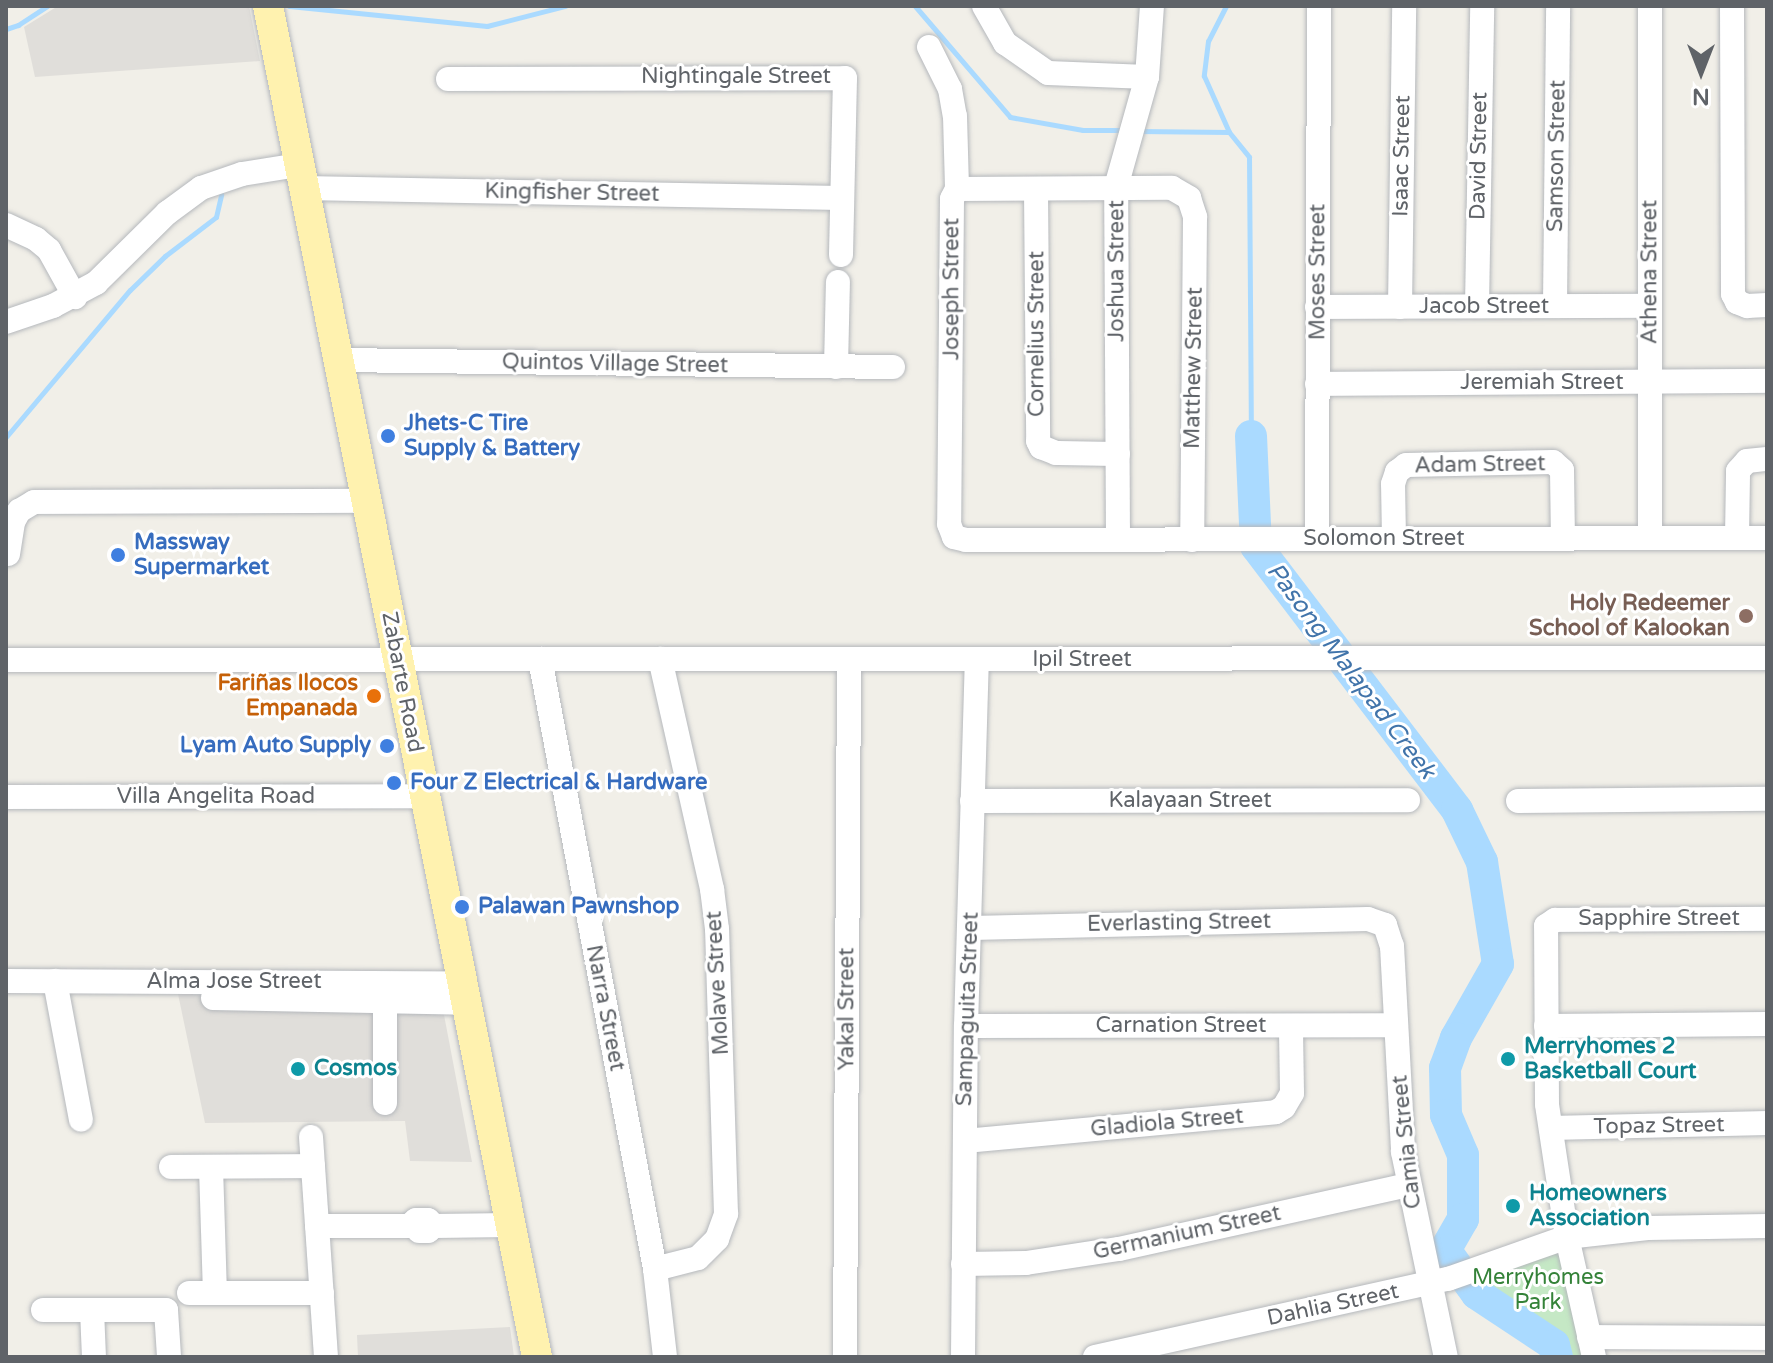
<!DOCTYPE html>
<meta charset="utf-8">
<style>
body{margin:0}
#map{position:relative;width:1773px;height:1363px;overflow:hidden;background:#f1efe8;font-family:"Varela Round",sans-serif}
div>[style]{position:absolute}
.industrial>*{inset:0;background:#e0deda}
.green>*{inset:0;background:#c5e8c5}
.stream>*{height:5px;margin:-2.5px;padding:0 2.5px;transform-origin:2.5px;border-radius:2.5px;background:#aadaff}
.river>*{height:32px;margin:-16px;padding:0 16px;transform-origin:16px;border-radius:16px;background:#aadaff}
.roads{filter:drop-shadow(0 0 2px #b5b8bc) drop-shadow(0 0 2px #b5b8bc)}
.minor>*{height:24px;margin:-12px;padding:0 12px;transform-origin:12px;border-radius:12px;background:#fff}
.major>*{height:30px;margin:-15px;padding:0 15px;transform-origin:15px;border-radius:15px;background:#fff2af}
.dots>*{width:22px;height:22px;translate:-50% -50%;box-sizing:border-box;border:4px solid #fff;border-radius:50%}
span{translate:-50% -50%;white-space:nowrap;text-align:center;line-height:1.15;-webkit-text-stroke:6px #fff;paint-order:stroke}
.street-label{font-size:22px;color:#5f6368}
.shop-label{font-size:22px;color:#366cbe;font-weight:700}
.left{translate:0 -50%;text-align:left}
.right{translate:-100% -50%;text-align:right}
.education-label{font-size:22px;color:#785e54;font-weight:700}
.food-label{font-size:22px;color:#c56008;font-weight:700}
.culture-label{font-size:22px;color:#0d838f;font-weight:700}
.park-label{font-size:22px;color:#348238}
.water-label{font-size:24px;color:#4174aa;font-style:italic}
.frame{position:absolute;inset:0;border:8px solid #5f6368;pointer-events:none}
.north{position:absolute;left:1661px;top:32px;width:80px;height:80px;-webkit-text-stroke:6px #fff;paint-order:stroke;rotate:180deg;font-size:22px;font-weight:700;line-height:32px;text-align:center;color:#5f6368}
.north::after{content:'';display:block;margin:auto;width:28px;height:36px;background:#5f6368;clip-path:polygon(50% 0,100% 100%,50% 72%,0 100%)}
</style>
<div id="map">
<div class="industrial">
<i style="clip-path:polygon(58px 6px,249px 6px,260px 61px,35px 77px,24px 27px)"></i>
<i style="clip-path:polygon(407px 993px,441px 999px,472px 1162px,410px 1161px,405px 1121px,205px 1123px,178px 994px)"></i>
<i style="clip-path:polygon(510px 1327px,514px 1357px,358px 1357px,357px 1335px)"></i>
</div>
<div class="green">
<i style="clip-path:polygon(1560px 1250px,1584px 1357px,1564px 1357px,1557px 1338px,1484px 1292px,1476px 1275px)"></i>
</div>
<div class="stream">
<i style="left:289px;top:6px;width:199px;rotate:5.8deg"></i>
<i style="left:487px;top:26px;width:81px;rotate:-14.4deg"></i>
<i style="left:915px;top:6px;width:146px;rotate:49.4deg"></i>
<i style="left:1010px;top:117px;width:74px;rotate:10.1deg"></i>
<i style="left:1083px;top:130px;width:41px"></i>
<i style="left:1226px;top:6px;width:39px;rotate:117deg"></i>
<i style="left:1208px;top:41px;width:35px;rotate:97deg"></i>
<i style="left:1204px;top:76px;width:61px;rotate:65.9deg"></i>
<i style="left:1229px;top:132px;width:32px;rotate:51deg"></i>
<i style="left:1249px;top:157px;width:279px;rotate:89.6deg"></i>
<i style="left:6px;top:29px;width:13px;rotate:-18deg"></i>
<i style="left:18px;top:25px;width:35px;rotate:-33deg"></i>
<i style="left:1138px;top:131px;width:91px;rotate:0.6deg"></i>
<i style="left:6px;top:437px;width:192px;rotate:-49.9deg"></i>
<i style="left:130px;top:290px;width:49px;rotate:-44.2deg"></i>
<i style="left:165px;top:256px;width:64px;rotate:-37.4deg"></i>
<i style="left:216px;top:217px;width:23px;rotate:-77deg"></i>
</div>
<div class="river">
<i style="left:1251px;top:436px;width:110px;rotate:87.4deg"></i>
<i style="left:1256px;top:546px;width:332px;rotate:52.7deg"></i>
<i style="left:1457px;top:810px;width:58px;rotate:64.3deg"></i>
<i style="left:1482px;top:862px;width:103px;rotate:81.1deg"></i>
<i style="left:1498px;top:964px;width:85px;rotate:119.6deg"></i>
<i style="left:1456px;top:1038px;width:32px;rotate:110deg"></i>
<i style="left:1445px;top:1068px;width:47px;rotate:88.8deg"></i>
<i style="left:1446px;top:1115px;width:43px;rotate:67deg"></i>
<i style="left:1463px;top:1155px;width:64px;rotate:90deg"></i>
<i style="left:1463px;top:1219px;width:36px;rotate:120deg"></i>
<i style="left:1445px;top:1250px;width:54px;rotate:54deg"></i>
<i style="left:1477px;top:1294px;width:92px;rotate:33.5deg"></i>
<i style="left:1554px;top:1345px;width:12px;rotate:76deg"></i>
</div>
<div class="roads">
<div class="minor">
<i style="left:984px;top:6px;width:43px;rotate:60.4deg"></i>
<i style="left:1005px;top:43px;width:52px;rotate:34.9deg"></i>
<i style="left:1048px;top:73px;width:99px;rotate:2.3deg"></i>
<i style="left:1732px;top:6px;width:288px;rotate:89.8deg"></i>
<i style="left:1733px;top:294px;width:9px;rotate:63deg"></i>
<i style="left:1737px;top:302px;width:11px;rotate:22deg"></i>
<i style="left:1747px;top:306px;width:20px;rotate:-3deg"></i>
<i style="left:929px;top:47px;width:47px;rotate:63.4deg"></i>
<i style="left:950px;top:89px;width:27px;rotate:80deg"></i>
<i style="left:955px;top:116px;width:73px;rotate:88.4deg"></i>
<i style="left:957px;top:189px;width:11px;rotate:117deg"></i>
<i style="left:952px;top:199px;width:325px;rotate:90.5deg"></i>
<i style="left:949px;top:524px;width:14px;rotate:69deg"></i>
<i style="left:954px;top:537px;width:12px;rotate:14deg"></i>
<i style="left:966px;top:540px;width:801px;rotate:-0.14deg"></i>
<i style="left:448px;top:79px;width:397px;rotate:-0.1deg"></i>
<i style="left:845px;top:78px;width:177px;rotate:91.3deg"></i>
<i style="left:303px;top:188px;width:538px;rotate:1.06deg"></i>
<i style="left:957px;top:189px;width:215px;rotate:-0.3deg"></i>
<i style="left:1172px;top:188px;width:20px;rotate:30deg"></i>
<i style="left:1189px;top:198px;width:20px;rotate:72deg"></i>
<i style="left:1195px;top:217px;width:323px;rotate:90.5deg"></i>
<i style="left:1036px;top:190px;width:251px;rotate:89.5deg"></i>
<i style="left:1038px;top:441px;width:7px;rotate:63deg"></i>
<i style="left:1041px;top:447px;width:16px;rotate:22deg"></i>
<i style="left:1056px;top:453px;width:62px;rotate:0.9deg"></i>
<i style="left:6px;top:225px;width:33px;rotate:25deg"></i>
<i style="left:36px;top:239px;width:17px;rotate:40deg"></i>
<i style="left:49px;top:250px;width:54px;rotate:61deg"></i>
<i style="left:1477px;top:306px;width:300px;rotate:-89deg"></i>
<i style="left:1555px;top:306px;width:300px;rotate:-89.4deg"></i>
<i style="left:1317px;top:307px;width:333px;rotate:-0.2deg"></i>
<i style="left:1400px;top:307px;width:301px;rotate:-89.2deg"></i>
<i style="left:6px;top:322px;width:50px;rotate:-18.8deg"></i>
<i style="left:53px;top:306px;width:49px;rotate:-28.1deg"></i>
<i style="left:96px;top:283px;width:100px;rotate:-44.6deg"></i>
<i style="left:167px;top:213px;width:42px;rotate:-36.3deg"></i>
<i style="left:201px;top:188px;width:43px;rotate:-18.9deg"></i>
<i style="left:242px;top:174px;width:57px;rotate:-9.1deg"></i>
<i style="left:337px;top:360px;width:556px;rotate:0.72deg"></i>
<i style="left:836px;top:367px;width:85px;rotate:-88.7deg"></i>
<i style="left:1317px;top:384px;width:450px;rotate:-0.4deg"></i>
<i style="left:1650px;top:538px;width:532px;rotate:-90deg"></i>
<i style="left:1737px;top:538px;width:67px;rotate:-89.1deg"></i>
<i style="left:1738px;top:471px;width:13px;rotate:-48deg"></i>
<i style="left:1747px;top:461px;width:20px;rotate:-6deg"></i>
<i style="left:1317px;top:539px;width:533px;rotate:-89.79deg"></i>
<i style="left:1394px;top:539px;width:55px;rotate:-91deg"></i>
<i style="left:1393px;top:484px;width:13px;rotate:-72deg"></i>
<i style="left:1397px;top:472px;width:11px;rotate:-38deg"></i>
<i style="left:1406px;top:465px;width:147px;rotate:-1.2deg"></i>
<i style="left:1553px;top:462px;width:12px;rotate:42deg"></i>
<i style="left:1562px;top:470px;width:68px;rotate:89.2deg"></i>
<i style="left:1118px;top:540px;width:353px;rotate:-90.3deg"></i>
<i style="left:1116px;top:187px;width:114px;rotate:-74.3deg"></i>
<i style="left:1147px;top:77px;width:71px;rotate:-86deg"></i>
<i style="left:8px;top:554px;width:32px;rotate:-81deg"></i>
<i style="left:13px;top:522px;width:13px;rotate:-61deg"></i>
<i style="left:19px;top:511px;width:17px;rotate:-31deg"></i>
<i style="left:34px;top:502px;width:332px;rotate:-0.2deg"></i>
<i style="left:540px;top:659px;width:621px;rotate:79.32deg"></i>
<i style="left:655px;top:1269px;width:89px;rotate:83.5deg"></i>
<i style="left:6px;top:660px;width:1761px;rotate:-0.07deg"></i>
<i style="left:6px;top:797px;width:419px;rotate:-0.1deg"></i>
<i style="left:972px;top:801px;width:436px;rotate:-0.1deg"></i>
<i style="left:1518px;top:801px;width:249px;rotate:-0.5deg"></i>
<i style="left:971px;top:928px;width:397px;rotate:-1.3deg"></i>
<i style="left:1368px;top:919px;width:18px;rotate:19deg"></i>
<i style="left:1385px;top:925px;width:22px;rotate:72deg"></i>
<i style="left:1392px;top:946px;width:206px;rotate:86.9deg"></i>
<i style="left:1403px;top:1152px;width:209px;rotate:78.2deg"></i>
<i style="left:6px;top:981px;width:456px;rotate:0.3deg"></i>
<i style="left:55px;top:981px;width:141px;rotate:79.4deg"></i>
<i style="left:213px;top:998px;width:253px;rotate:1.1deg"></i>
<i style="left:385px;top:1003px;width:100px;rotate:90deg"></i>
<i style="left:966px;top:1026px;width:430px;rotate:-0.1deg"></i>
<i style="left:1546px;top:1026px;width:221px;rotate:-0.5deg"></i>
<i style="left:1551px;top:1128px;width:216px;rotate:-1.3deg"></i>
<i style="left:311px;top:1137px;width:221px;rotate:86.1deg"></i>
<i style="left:965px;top:1141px;width:312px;rotate:-5.3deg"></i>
<i style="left:1276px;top:1112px;width:9px;rotate:-32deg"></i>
<i style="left:1284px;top:1107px;width:16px;rotate:-60deg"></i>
<i style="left:1292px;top:1093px;width:67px;rotate:-90.9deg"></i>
<i style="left:171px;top:1167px;width:142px;rotate:-0.4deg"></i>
<i style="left:211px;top:1167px;width:126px;rotate:88.2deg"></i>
<i style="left:317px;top:1226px;width:92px"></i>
<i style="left:409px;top:1226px;width:9px;rotate:-41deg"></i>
<i style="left:416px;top:1220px;width:12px"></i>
<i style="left:428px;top:1220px;width:8px;rotate:45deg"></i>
<i style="left:419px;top:1231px;width:9px"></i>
<i style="left:428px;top:1231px;width:8px;rotate:-40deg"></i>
<i style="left:434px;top:1226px;width:77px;rotate:-0.7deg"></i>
<i style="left:963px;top:1264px;width:63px;rotate:-0.9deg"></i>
<i style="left:1026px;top:1263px;width:94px;rotate:-8.6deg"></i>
<i style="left:1119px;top:1249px;width:296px;rotate:-12.5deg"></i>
<i style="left:655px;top:1269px;width:44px;rotate:-14.3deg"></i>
<i style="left:698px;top:1258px;width:27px;rotate:-45deg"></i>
<i style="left:717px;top:1239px;width:27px;rotate:-70deg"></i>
<i style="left:726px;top:1214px;width:285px;rotate:-91.8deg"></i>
<i style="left:717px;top:929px;width:40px;rotate:-97.1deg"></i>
<i style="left:712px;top:889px;width:236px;rotate:-102.7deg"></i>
<i style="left:189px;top:1293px;width:133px"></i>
<i style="left:43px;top:1310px;width:123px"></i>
<i style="left:166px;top:1310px;width:47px;rotate:86.3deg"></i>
<i style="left:92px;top:1310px;width:47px;rotate:87.6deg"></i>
<i style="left:1589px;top:1337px;width:178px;rotate:0.3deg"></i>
<i style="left:845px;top:1357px;width:697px;rotate:-89.67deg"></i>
<i style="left:963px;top:1357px;width:331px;rotate:-89.5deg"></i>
<i style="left:966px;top:1026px;width:366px;rotate:-88.3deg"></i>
<i style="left:1095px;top:1357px;width:362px;rotate:-12.5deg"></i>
<i style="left:1448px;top:1279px;width:126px;rotate:-19.4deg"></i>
<i style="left:1567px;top:1237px;width:81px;rotate:-6.3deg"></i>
<i style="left:1648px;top:1228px;width:119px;rotate:-1deg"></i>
<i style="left:1594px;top:1357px;width:123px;rotate:-102.7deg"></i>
<i style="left:1567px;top:1237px;width:134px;rotate:-98.6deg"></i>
<i style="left:1547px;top:1104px;width:178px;rotate:-90.3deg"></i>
<i style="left:1546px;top:926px;width:11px;rotate:-34deg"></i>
<i style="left:1555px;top:920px;width:212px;rotate:-0.3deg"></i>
</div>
<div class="major">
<i style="left:268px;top:6px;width:1378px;rotate:78.74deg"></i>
</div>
</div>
<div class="dots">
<i style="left:388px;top:436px;background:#3f7fe0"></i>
<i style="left:118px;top:555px;background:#3f7fe0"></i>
<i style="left:1746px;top:616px;background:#8d6e63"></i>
<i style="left:374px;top:696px;background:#e8710a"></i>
<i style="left:387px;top:746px;background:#3f7fe0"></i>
<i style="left:394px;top:783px;background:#3f7fe0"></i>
<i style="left:462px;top:907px;background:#3f7fe0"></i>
<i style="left:1508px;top:1059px;background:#0f9aa8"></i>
<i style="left:298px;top:1069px;background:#0f9aa8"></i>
<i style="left:1513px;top:1206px;background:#0f9aa8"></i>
</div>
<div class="street-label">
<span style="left:736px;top:77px">Nightingale Street</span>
<span style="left:1402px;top:156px;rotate:-89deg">Isaac Street</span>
<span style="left:1479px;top:156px;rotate:-89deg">David Street</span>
<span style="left:1557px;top:156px;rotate:-89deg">Samson Street</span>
<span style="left:572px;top:193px;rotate:1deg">Kingfisher Street</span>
<span style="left:1117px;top:271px;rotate:-90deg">Joshua Street</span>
<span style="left:1318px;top:272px;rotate:-90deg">Moses Street</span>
<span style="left:1650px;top:272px;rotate:-90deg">Athena Street</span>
<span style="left:952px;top:289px;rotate:-90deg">Joseph Street</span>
<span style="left:1484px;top:307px">Jacob Street</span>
<span style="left:1037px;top:334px;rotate:-90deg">Cornelius Street</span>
<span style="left:615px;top:364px;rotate:1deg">Quintos Village Street</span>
<span style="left:1194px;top:368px;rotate:-89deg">Matthew Street</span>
<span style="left:1542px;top:383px">Jeremiah Street</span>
<span style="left:1480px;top:465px;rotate:-1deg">Adam Street</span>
<span style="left:1384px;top:539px">Solomon Street</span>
<span style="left:1082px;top:660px">Ipil Street</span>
<span style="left:402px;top:682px;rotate:79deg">Zabarte Road</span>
<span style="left:216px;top:797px">Villa Angelita Road</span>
<span style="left:1190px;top:801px">Kalayaan Street</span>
<span style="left:1659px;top:919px">Sapphire Street</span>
<span style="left:1179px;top:923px;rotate:-1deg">Everlasting Street</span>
<span style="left:234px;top:982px">Alma Jose Street</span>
<span style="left:718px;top:983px;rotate:-93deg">Molave Street</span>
<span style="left:605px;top:1008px;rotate:79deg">Narra Street</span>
<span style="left:847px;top:1009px;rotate:-90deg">Yakal Street</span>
<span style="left:968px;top:1009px;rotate:-88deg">Sampaguita Street</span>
<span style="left:1181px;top:1026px">Carnation Street</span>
<span style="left:1167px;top:1123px;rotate:-5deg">Gladiola Street</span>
<span style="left:1659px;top:1126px;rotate:-1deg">Topaz Street</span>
<span style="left:1407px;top:1142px;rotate:-96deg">Camia Street</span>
<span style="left:1187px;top:1233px;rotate:-12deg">Germanium Street</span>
<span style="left:1333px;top:1305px;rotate:-12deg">Dahlia Street</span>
</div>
<div class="shop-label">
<span class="left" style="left:404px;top:436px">Jhets-C Tire<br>Supply &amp; Battery</span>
<span class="left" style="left:134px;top:555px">Massway<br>Supermarket</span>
<span class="right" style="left:371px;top:746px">Lyam Auto Supply</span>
<span class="left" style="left:410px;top:783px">Four Z Electrical &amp; Hardware</span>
<span class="left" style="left:478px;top:907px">Palawan Pawnshop</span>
</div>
<div class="education-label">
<span class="right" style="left:1730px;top:616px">Holy Redeemer<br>School of Kalookan</span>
</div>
<div class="food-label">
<span class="right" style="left:358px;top:696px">Fariñas Ilocos<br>Empanada</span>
</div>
<div class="culture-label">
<span class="left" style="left:1524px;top:1059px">Merryhomes 2<br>Basketball Court</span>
<span class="left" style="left:314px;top:1069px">Cosmos</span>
<span class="left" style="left:1529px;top:1206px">Homeowners<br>Association</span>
</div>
<div class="park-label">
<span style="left:1538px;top:1290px">Merryhomes<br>Park</span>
</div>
<div class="water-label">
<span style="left:1351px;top:671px;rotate:53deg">Pasong Malapad Creek</span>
</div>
<div class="frame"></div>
<div class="north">N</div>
</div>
